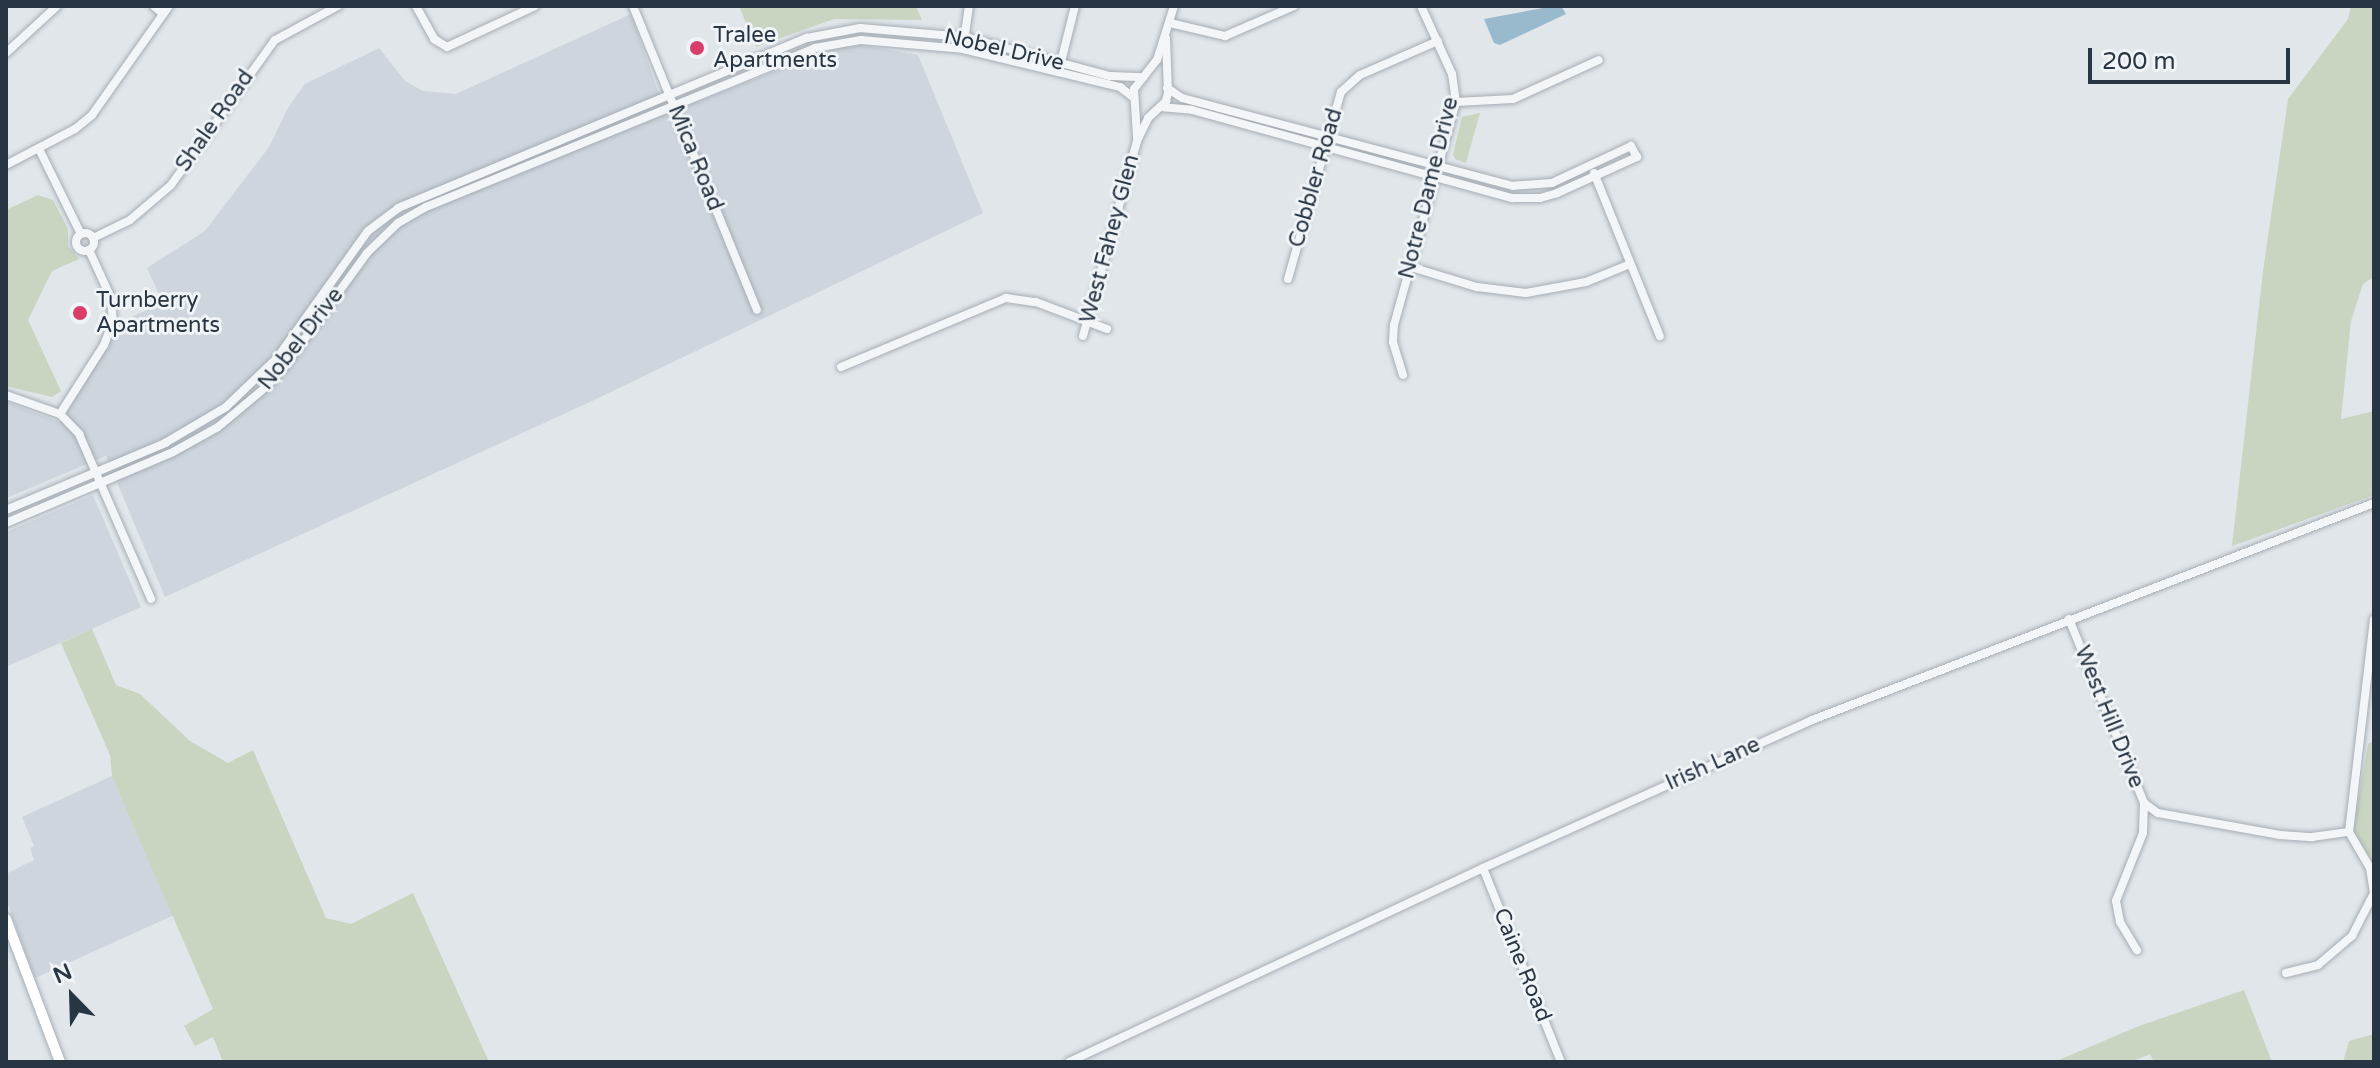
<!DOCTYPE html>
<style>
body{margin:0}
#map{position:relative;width:2380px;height:1068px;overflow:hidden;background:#e0e6ea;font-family:"Varela Round",sans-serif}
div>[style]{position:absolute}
.built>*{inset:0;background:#ced5dc}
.green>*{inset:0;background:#c9d5c1}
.water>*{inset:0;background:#99b9cc}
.roads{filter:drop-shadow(0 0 2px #a5adb5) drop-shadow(0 0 2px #a5adb5)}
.minor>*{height:8px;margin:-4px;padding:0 4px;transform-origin:4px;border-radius:4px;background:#f3f6f8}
.minor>.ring{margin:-4px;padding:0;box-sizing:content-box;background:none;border:8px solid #f3f6f8;border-radius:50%}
.major>*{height:10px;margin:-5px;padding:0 5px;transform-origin:5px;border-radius:5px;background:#fff}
.dots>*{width:22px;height:22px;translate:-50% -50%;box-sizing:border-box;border:4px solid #f0f4f7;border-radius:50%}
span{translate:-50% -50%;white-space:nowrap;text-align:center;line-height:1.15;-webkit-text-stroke:6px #f0f4f7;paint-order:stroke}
.poi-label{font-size:22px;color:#283543}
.left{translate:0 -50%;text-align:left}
.street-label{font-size:22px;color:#283543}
.frame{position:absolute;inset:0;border:8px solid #283543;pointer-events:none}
.north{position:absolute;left:32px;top:956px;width:80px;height:80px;-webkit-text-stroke:6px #f0f4f7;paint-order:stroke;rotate:337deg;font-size:22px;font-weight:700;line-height:32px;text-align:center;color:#283543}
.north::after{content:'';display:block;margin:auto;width:28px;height:36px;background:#283543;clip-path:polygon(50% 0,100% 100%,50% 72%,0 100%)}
.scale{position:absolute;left:2088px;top:48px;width:202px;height:36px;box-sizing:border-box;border:4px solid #283543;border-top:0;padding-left:10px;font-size:24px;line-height:28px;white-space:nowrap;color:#283543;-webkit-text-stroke:6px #f0f4f7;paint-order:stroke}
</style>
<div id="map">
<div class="built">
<i style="clip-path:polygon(631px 14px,666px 114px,835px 48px,860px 45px,918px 55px,983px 213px,592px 401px,165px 597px,106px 456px,6px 498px,6px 402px,60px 422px,106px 349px,117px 323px,163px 303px,147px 268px,205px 231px,269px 147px,288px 108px,305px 84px,379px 48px,405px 81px,423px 91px,456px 94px)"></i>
<i style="clip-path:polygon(93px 495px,141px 607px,6px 667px,6px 532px)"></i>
<i style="clip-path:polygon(112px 776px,174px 915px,35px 978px,6px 899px,6px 874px,34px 860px,30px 848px,34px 846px,22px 817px)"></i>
</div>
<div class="green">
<i style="clip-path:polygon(739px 6px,916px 6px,922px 20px,834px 19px,756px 47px)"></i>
<i style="clip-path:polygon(2351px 6px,2374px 6px,2374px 277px,2363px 284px,2351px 321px,2341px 419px,2374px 411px,2374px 495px,2232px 546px,2263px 271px,2288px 99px,2348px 19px)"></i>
<i style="clip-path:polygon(1480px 113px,1466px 163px,1455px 159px,1453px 155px,1462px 117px)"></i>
<i style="clip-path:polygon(38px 195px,53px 200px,68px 229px,68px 246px,79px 259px,52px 271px,28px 320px,61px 391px,52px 397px,6px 386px,6px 210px)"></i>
<i style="clip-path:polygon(92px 629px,116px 685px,140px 694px,190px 741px,228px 763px,253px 750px,326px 918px,351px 924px,413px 893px,489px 1062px,223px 1062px,213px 1037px,195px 1046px,184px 1026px,213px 1009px,112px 776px,110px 755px,61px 643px)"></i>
<i style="clip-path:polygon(2374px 741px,2374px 864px,2353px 830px,2368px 744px)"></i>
<i style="clip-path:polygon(2244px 990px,2272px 1062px,2154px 1062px,2150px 1054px,2131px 1062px,2054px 1062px,2139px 1026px)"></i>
<i style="clip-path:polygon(2374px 1034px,2374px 1062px,2343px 1062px,2349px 1041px)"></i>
</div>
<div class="water">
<i style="clip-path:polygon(1554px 6px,1561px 6px,1566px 14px,1500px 45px,1494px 43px,1484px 19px)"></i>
</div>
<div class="roads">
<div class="minor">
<i style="left:154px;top:6px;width:12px;rotate:42deg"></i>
<i style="left:416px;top:6px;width:38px;rotate:61deg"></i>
<i style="left:434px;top:39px;width:15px;rotate:32deg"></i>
<i style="left:447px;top:47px;width:97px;rotate:-25deg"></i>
<i style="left:633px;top:6px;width:328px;rotate:67.8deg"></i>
<i style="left:1170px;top:23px;width:57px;rotate:13.3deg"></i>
<i style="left:1225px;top:36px;width:75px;rotate:-23.5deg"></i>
<i style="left:964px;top:41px;width:35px;rotate:-82deg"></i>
<i style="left:6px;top:53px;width:69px;rotate:-42.7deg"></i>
<i style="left:1061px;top:62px;width:58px;rotate:-76deg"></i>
<i style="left:1456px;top:102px;width:57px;rotate:-3deg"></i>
<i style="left:1513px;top:99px;width:94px;rotate:-24.4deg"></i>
<i style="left:1160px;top:107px;width:32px;rotate:5deg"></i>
<i style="left:1192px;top:110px;width:332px;rotate:15.4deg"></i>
<i style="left:1512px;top:198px;width:28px"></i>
<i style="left:1540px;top:198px;width:18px;rotate:-16deg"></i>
<i style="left:1557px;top:193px;width:88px;rotate:-24.2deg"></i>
<i style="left:1637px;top:157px;width:13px;rotate:-119deg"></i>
<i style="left:1631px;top:146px;width:87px;rotate:154.9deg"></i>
<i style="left:1552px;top:183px;width:39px;rotate:176deg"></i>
<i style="left:1513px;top:186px;width:342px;rotate:-165.1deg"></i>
<i style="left:1182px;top:98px;width:18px;rotate:-146deg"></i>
<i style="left:1137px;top:137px;width:48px;rotate:-93.6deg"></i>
<i style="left:1134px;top:89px;width:37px;rotate:-52deg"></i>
<i style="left:1157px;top:60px;width:57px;rotate:-72.5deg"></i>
<i style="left:39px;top:149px;width:95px;rotate:63.7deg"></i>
<i style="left:6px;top:165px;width:78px;rotate:-27.6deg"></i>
<i style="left:75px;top:129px;width:22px;rotate:-39deg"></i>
<i style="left:92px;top:115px;width:133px;rotate:-54.8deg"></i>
<i style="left:1594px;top:173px;width:176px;rotate:68deg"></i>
<i class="ring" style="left:76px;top:233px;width:10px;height:10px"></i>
<i style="left:93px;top:238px;width:41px;rotate:-25.9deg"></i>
<i style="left:130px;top:220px;width:54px;rotate:-40.5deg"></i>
<i style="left:171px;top:185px;width:178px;rotate:-54.4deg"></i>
<i style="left:275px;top:40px;width:72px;rotate:-28.4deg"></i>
<i style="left:1411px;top:267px;width:69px;rotate:16.9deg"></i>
<i style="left:1477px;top:287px;width:49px;rotate:7deg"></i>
<i style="left:1526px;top:293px;width:61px;rotate:-10.4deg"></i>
<i style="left:1586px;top:282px;width:48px;rotate:-22.2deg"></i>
<i style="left:1288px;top:279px;width:194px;rotate:-74.2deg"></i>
<i style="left:1341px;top:92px;width:25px;rotate:-42deg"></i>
<i style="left:1360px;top:75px;width:85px;rotate:-23.6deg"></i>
<i style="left:1083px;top:336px;width:202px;rotate:-74.5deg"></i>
<i style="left:1137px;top:141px;width:25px;rotate:-64deg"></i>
<i style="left:1148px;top:118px;width:25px;rotate:-43deg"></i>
<i style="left:1166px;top:101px;width:8px;rotate:-76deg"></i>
<i style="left:1168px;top:93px;width:55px;rotate:-92.1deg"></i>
<i style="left:841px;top:367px;width:179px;rotate:-22.7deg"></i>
<i style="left:1006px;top:298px;width:30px;rotate:8deg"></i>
<i style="left:1036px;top:302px;width:76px;rotate:20.8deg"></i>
<i style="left:1403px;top:375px;width:34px;rotate:-107deg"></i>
<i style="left:1393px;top:342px;width:17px;rotate:-87deg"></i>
<i style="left:1394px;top:325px;width:231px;rotate:-74.5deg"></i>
<i style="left:1456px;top:102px;width:28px;rotate:-98deg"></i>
<i style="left:1452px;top:74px;width:75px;rotate:-114.5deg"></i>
<i style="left:6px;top:395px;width:57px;rotate:19.4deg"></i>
<i style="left:60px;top:414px;width:28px;rotate:46deg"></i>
<i style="left:79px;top:434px;width:180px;rotate:66.4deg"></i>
<i style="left:60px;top:414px;width:82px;rotate:-57.5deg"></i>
<i style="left:104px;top:345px;width:25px;rotate:-69deg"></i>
<i style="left:113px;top:322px;width:24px;rotate:-95deg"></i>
<i style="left:111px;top:298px;width:53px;rotate:-114.6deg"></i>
<i style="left:6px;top:510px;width:173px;rotate:-22.8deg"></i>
<i style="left:165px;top:443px;width:71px;rotate:-30.5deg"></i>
<i style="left:226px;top:407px;width:71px;rotate:-43.9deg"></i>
<i style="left:277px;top:358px;width:156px;rotate:-54.4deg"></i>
<i style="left:368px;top:231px;width:38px;rotate:-37deg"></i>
<i style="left:398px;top:208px;width:443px;rotate:-22.6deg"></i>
<i style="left:807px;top:38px;width:54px;rotate:-10.7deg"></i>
<i style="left:860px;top:28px;width:105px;rotate:4.9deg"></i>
<i style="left:965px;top:37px;width:150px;rotate:15.1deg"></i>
<i style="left:1110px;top:76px;width:33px;rotate:2deg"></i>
<i style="left:6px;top:523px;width:181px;rotate:-23deg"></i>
<i style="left:173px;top:452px;width:51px;rotate:-29.1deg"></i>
<i style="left:218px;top:427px;width:64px;rotate:-39.9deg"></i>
<i style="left:267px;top:386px;width:27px;rotate:-48deg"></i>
<i style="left:285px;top:366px;width:140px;rotate:-54deg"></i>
<i style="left:367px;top:253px;width:43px;rotate:-44.1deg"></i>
<i style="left:398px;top:223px;width:32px;rotate:-30deg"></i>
<i style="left:426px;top:207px;width:420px;rotate:-22.2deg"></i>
<i style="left:815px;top:48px;width:47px;rotate:-9.9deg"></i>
<i style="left:861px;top:40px;width:102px;rotate:5deg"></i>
<i style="left:963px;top:49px;width:162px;rotate:13.6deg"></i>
<i style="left:1120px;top:87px;width:18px;rotate:38deg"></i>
<i style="left:2069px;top:619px;width:199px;rotate:67.8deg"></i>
<i style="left:2144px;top:803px;width:30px;rotate:92deg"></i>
<i style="left:2143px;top:833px;width:73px;rotate:111.7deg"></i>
<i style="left:2116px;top:901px;width:21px;rotate:79deg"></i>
<i style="left:2120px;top:922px;width:33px;rotate:59deg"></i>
<i style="left:2144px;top:803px;width:17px;rotate:36deg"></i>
<i style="left:2158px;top:813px;width:124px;rotate:10.2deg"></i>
<i style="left:2280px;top:835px;width:32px;rotate:4deg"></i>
<i style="left:2312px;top:837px;width:37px;rotate:-8deg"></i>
<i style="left:1483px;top:868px;width:209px;rotate:68.1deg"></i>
<i style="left:2286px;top:973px;width:33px;rotate:-14deg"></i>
<i style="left:2318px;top:965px;width:45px;rotate:-40.5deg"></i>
<i style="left:2352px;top:936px;width:48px;rotate:-62.9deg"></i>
<i style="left:2374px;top:893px;width:25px;rotate:-99deg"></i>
<i style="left:2370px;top:868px;width:42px;rotate:-120.3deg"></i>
<i style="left:2349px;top:832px;width:214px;rotate:-83.3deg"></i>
<i style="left:1069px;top:1062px;width:457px;rotate:-25.1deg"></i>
<i style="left:1483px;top:868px;width:361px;rotate:-24.2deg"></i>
<i style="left:1812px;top:720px;width:602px;rotate:-21.11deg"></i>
</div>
<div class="major">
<i style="left:6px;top:919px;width:153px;rotate:69.3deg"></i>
</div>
</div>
<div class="dots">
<i style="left:697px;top:48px;background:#d73e6a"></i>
<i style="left:80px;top:313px;background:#d73e6a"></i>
</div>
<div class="poi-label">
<span class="left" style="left:713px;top:48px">Tralee<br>Apartments</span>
<span class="left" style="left:96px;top:313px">Turnberry<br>Apartments</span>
</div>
<div class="street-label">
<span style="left:1004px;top:50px;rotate:13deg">Nobel Drive</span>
<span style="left:215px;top:121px;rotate:-55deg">Shale Road</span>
<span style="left:695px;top:158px;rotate:68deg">Mica Road</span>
<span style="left:1316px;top:178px;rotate:-74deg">Cobbler Road</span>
<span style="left:1429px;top:188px;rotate:-76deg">Notre Dame Drive</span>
<span style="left:1110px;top:239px;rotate:-75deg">West Fahey Glen</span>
<span style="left:301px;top:339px;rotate:-52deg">Nobel Drive</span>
<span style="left:2109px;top:717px;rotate:68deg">West Hill Drive</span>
<span style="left:1713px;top:764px;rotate:-24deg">Irish Lane</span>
<span style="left:1522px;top:965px;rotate:68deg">Caine Road</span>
</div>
<div class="frame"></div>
<div class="north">N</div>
<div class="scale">200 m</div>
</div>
